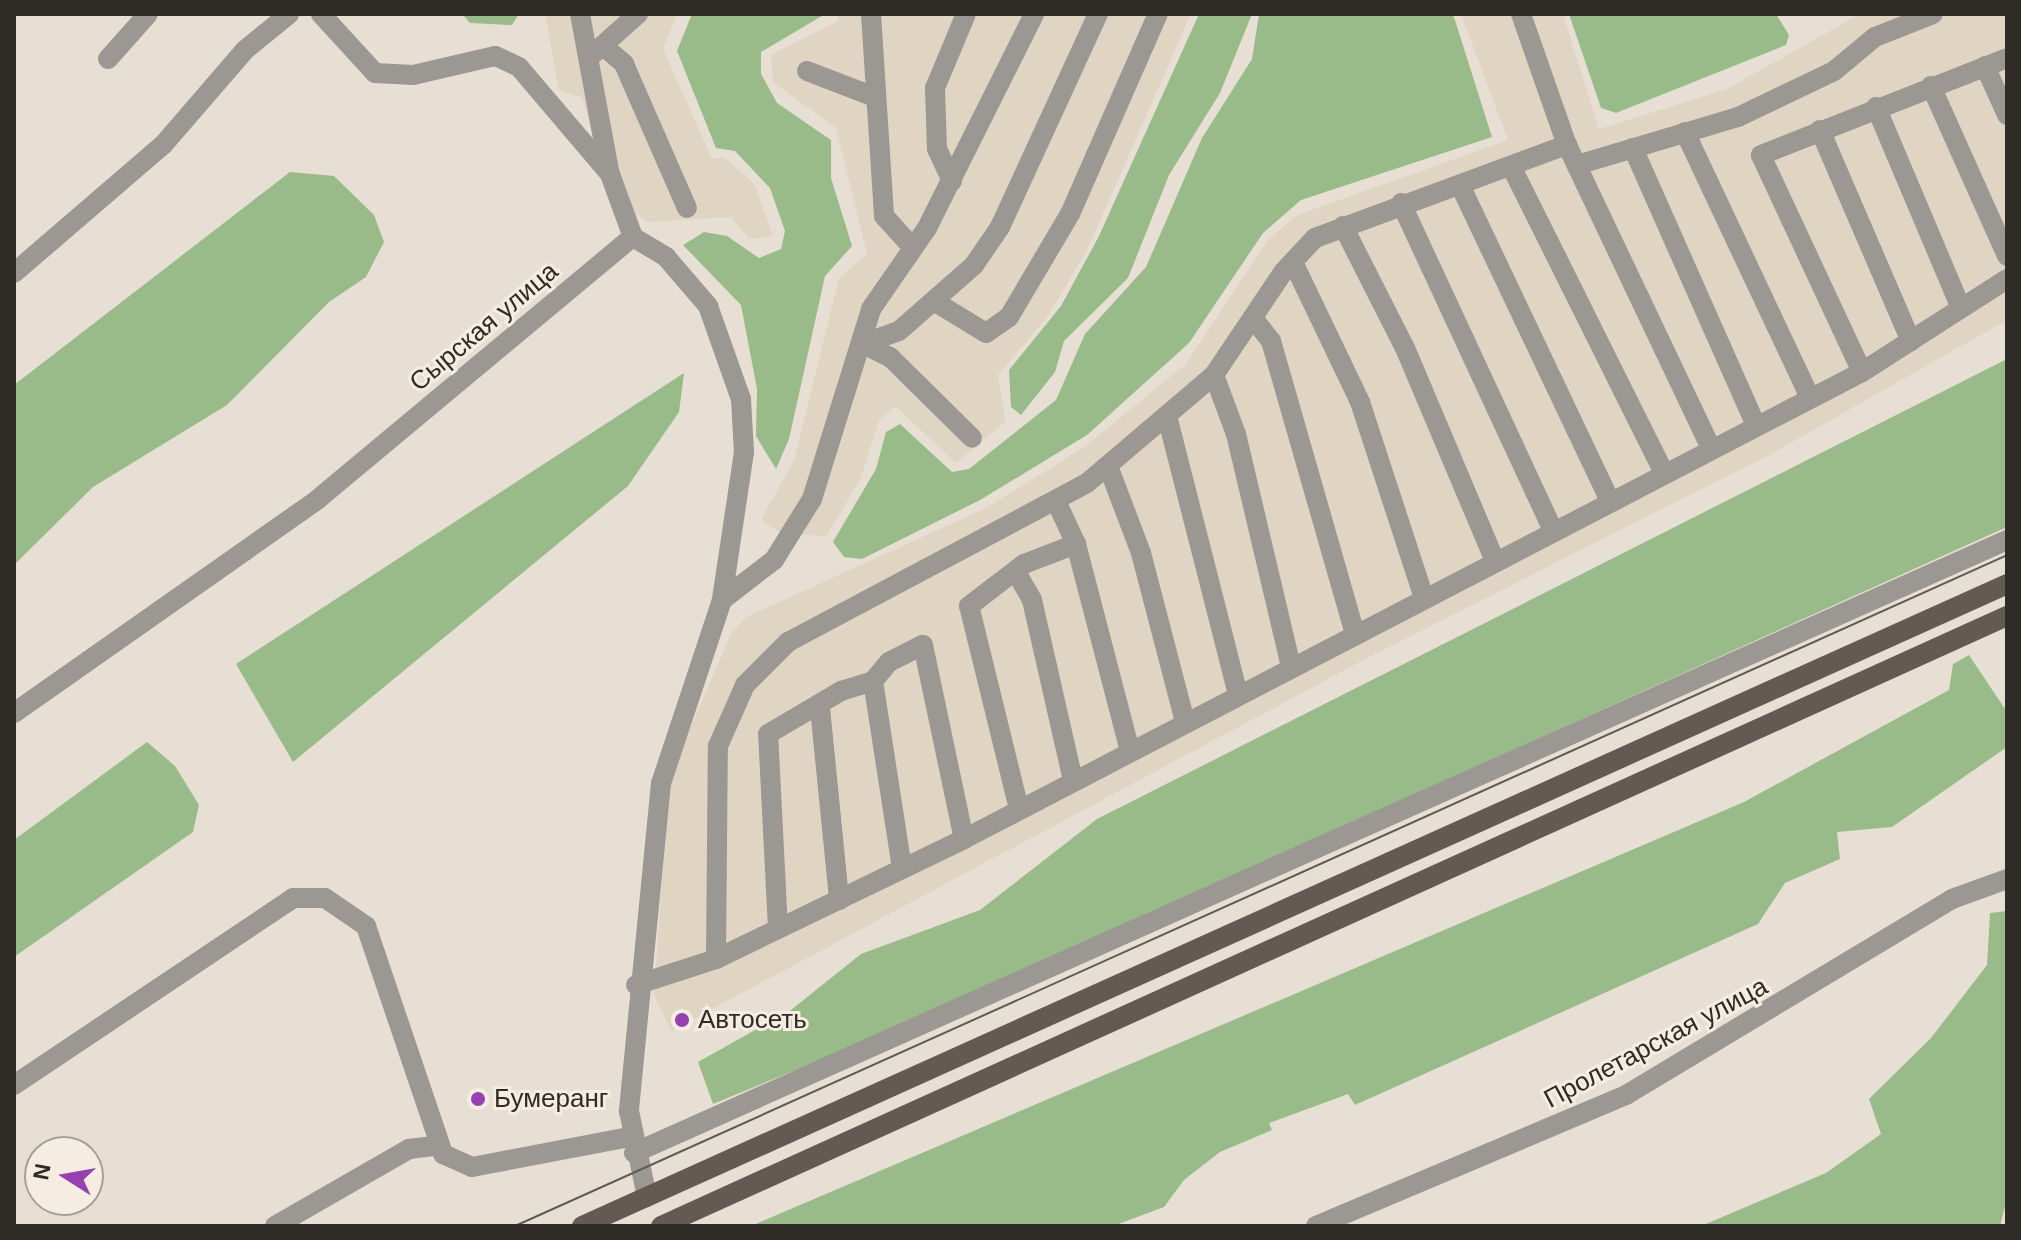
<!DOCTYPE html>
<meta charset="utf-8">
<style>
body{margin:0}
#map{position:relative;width:2021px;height:1240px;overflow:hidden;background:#e8dfd4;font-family:Arial,sans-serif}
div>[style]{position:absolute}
.built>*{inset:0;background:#e0d4c3}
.green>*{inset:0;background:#98bb89}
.minor>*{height:20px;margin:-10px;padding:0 10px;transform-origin:10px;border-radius:10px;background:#9b9793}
.major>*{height:20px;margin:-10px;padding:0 10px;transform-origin:10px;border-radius:10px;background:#625a53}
.tram>*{height:2px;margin:-1px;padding:0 1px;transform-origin:1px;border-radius:1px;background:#5f5a54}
.dots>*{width:22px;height:22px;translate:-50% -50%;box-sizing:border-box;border:4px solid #f5ede2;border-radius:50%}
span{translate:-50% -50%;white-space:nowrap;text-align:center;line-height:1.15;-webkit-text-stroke:6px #f5ede2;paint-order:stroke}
.street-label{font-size:26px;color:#2f2c28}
.poi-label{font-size:26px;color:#2f2c28}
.left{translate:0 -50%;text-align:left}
.frame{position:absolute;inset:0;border:16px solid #2f2c28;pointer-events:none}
.north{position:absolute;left:24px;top:1136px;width:80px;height:80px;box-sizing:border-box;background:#f5ede2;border:2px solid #a6a098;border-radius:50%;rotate:281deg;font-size:22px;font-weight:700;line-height:32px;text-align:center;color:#2f2c28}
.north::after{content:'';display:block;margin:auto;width:28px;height:36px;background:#9641af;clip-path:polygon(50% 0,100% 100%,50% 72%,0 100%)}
</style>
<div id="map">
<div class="built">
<i style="clip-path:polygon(545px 14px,677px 14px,663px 49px,712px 159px,724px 157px,755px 185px,773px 236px,749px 239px,732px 217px,649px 222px,613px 200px,582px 98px,559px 90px)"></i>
<i style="clip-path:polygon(837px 14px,1191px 14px,1087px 250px,1048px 316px,998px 375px,1006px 421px,956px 463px,895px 406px,879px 421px,860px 480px,826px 537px,778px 531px,761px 520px,794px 460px,839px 278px,867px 254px,836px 128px,773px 82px,771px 55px,838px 21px)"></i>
<i style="clip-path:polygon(1461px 14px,1563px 14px,1599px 129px,1727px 89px,1860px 14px,2007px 14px,2007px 320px,1769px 455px,1371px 656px,671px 1031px,654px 995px,667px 806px,674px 766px,731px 634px,746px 617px,986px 508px,1083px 448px,1186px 364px,1267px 241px,1297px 215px,1508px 140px)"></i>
</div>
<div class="green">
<i style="clip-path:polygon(462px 14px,519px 14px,512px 25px,470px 23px)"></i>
<i style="clip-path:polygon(692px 14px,825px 14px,761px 52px,761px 74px,777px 103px,831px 140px,831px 178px,852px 246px,825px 276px,789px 439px,776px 469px,756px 436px,757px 389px,741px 305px,683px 245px,704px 232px,727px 236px,759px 258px,781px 249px,785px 231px,770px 188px,735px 151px,716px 148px,677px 51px)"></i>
<i style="clip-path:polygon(1199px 14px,1252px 14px,1220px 93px,1169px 175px,1128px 278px,1064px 341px,1055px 372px,1021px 415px,1011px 407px,1009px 370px,1061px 306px,1099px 236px)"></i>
<i style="clip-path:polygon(1259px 14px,1453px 14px,1492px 137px,1301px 200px,1263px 233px,1189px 343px,1087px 435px,980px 500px,862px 559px,844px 557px,833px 542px,876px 469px,886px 432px,900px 424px,952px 472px,969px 469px,1056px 400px,1085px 334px,1146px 267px,1202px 138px,1252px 59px)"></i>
<i style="clip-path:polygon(1569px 14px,1776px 14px,1789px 35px,1786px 45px,1616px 113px,1601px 108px)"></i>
<i style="clip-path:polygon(290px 172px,334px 176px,374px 215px,384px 242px,366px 277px,329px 302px,227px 405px,93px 487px,14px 565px,14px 385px)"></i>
<i style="clip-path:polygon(2007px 359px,2007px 527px,888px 1032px,713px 1104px,698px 1062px,791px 1010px,861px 954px,980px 910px,1097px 819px)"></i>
<i style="clip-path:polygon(684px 373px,679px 412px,628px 486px,293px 762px,236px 664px)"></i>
<i style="clip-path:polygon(1969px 655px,2007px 712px,2007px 747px,1892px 827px,1837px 832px,1840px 859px,1785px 883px,1758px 924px,1355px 1105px,1348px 1094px,1269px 1123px,1272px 1130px,1220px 1152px,1184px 1180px,1164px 1207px,1113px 1226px,751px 1226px,1744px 802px,1949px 690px,1953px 664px)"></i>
<i style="clip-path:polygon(147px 742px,175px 766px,199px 805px,193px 832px,14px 957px,14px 840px)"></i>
<i style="clip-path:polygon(2007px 911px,2007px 1199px,2000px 1226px,1701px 1226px,1826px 1173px,1881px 1134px,1869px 1099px,1931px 1038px,1987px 965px,1990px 913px)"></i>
</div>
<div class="minor">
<i style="left:580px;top:14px;width:160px;rotate:79.5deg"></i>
<i style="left:871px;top:14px;width:202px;rotate:86.3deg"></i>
<i style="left:884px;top:216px;width:43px;rotate:47.8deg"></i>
<i style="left:1521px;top:14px;width:139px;rotate:70.7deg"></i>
<i style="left:1567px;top:145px;width:335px;rotate:64.6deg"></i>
<i style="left:607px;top:49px;width:23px;rotate:41deg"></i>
<i style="left:624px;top:64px;width:157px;rotate:66.4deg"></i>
<i style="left:594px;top:53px;width:59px;rotate:-41.6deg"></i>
<i style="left:108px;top:59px;width:60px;rotate:-48.4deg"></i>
<i style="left:1985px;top:66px;width:54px;rotate:65.8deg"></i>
<i style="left:807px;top:71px;width:70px;rotate:21deg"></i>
<i style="left:1931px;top:86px;width:186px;rotate:65.9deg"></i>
<i style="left:1876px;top:107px;width:218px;rotate:67.1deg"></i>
<i style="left:1820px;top:130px;width:230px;rotate:66.7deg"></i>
<i style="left:1685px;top:132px;width:294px;rotate:64.8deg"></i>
<i style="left:1633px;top:148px;width:303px;rotate:66.1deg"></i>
<i style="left:1577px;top:165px;width:168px;rotate:-16.6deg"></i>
<i style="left:1738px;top:117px;width:106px;rotate:-25.6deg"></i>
<i style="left:1834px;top:71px;width:53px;rotate:-39.7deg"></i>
<i style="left:1875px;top:37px;width:62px;rotate:-21.6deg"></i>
<i style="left:1512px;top:168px;width:341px;rotate:63.5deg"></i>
<i style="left:952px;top:181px;width:35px;rotate:-115deg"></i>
<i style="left:937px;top:149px;width:61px;rotate:-91.9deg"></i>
<i style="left:935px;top:88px;width:80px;rotate:-67.3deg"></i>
<i style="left:1460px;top:185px;width:350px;rotate:64.6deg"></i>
<i style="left:1401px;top:203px;width:361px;rotate:65.1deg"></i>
<i style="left:1343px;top:226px;width:137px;rotate:63.1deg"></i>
<i style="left:1405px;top:348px;width:231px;rotate:67.1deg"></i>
<i style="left:633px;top:237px;width:39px;rotate:31deg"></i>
<i style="left:666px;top:257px;width:65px;rotate:49.4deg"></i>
<i style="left:708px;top:306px;width:99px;rotate:70.5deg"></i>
<i style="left:741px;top:399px;width:53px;rotate:86.8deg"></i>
<i style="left:744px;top:452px;width:150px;rotate:98.5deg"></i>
<i style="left:722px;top:600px;width:193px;rotate:108.4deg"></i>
<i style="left:661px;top:783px;width:330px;rotate:95.6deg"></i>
<i style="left:629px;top:1111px;width:88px;rotate:78.2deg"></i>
<i style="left:1293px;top:262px;width:155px;rotate:64.4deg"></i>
<i style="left:1360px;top:402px;width:206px;rotate:71.9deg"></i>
<i style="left:14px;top:273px;width:196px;rotate:-40.7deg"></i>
<i style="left:163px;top:145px;width:125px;rotate:-49.2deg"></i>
<i style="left:245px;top:50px;width:57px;rotate:-39.3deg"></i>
<i style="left:937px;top:303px;width:57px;rotate:31.5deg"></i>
<i style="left:986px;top:333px;width:28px;rotate:-35deg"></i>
<i style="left:1009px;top:317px;width:120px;rotate:-59.4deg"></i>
<i style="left:1070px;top:214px;width:219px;rotate:-66.3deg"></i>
<i style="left:1253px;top:318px;width:29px;rotate:52deg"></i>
<i style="left:1271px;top:341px;width:304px;rotate:74deg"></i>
<i style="left:863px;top:344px;width:38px;rotate:-20deg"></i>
<i style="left:899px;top:331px;width:100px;rotate:-41.3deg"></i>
<i style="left:974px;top:265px;width:46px;rotate:-55.6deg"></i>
<i style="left:1000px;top:227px;width:234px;rotate:-65.3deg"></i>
<i style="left:863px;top:344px;width:30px;rotate:26deg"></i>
<i style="left:890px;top:357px;width:115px;rotate:44.6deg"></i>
<i style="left:1862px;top:372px;width:239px;rotate:-115deg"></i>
<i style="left:1761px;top:155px;width:264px;rotate:-21.5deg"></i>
<i style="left:1214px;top:375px;width:63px;rotate:69.6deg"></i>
<i style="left:1236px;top:434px;width:238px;rotate:76.7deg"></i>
<i style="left:1167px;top:416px;width:287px;rotate:75.7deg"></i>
<i style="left:1108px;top:466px;width:93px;rotate:69.2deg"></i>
<i style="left:1141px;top:553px;width:175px;rotate:75.4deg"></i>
<i style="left:1056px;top:501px;width:47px;rotate:65.1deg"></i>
<i style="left:1076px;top:544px;width:214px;rotate:75.4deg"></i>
<i style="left:1016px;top:572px;width:32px;rotate:60deg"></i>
<i style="left:1032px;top:600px;width:186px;rotate:77.2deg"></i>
<i style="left:722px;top:600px;width:66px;rotate:-37.6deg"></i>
<i style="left:774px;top:560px;width:72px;rotate:-58.1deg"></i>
<i style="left:812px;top:499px;width:199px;rotate:-72.7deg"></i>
<i style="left:871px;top:309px;width:98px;rotate:-55.3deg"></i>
<i style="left:927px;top:228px;width:239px;rotate:-63.4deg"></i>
<i style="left:873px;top:681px;width:190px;rotate:81.2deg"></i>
<i style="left:820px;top:708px;width:193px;rotate:84.3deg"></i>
<i style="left:14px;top:713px;width:372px;rotate:-35.1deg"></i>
<i style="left:318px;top:499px;width:410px;rotate:-39.8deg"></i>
<i style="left:633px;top:237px;width:67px;rotate:-110.1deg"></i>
<i style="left:610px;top:174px;width:140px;rotate:-130.4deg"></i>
<i style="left:519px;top:67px;width:26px;rotate:-155deg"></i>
<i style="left:495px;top:56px;width:84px;rotate:167deg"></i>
<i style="left:413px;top:75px;width:38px;rotate:-177deg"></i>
<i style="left:375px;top:73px;width:80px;rotate:-132.5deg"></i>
<i style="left:1019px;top:809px;width:209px;rotate:-103.8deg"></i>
<i style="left:969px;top:606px;width:69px;rotate:-37.4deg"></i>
<i style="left:1024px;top:564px;width:56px;rotate:-21deg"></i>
<i style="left:778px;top:929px;width:195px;rotate:-92.9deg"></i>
<i style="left:768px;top:734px;width:85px;rotate:-30.5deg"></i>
<i style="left:841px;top:691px;width:34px;rotate:-17deg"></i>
<i style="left:873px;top:681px;width:25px;rotate:-50deg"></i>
<i style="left:889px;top:662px;width:38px;rotate:-27deg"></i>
<i style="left:923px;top:645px;width:198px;rotate:78.1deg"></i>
<i style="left:716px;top:959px;width:213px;rotate:-89.5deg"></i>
<i style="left:718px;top:746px;width:67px;rotate:-66.1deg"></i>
<i style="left:745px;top:685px;width:61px;rotate:-45deg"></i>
<i style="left:788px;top:642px;width:339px;rotate:-28deg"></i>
<i style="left:1087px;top:483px;width:167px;rotate:-40.4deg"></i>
<i style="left:1214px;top:375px;width:125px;rotate:-56.1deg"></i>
<i style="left:1284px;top:271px;width:45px;rotate:-46.8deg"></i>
<i style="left:1315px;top:238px;width:269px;rotate:-20.3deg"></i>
<i style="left:636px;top:985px;width:84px;rotate:-18deg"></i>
<i style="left:716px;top:959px;width:276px;rotate:-25.8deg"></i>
<i style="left:964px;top:839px;width:1012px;rotate:-27.48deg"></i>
<i style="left:1862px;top:372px;width:172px;rotate:-32.7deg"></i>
<i style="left:14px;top:1085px;width:336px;rotate:-33.8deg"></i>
<i style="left:293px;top:898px;width:32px"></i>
<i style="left:325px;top:898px;width:50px;rotate:34.3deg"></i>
<i style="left:366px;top:926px;width:241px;rotate:71.3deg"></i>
<i style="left:443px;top:1154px;width:32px;rotate:24deg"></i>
<i style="left:472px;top:1167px;width:161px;rotate:-10.8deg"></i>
<i style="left:634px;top:1153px;width:1504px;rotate:-24.06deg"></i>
<i style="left:275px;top:1226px;width:155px;rotate:-29.9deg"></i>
<i style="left:409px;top:1149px;width:31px;rotate:-7deg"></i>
<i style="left:1316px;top:1226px;width:337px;rotate:-22.9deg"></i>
<i style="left:1626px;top:1095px;width:380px;rotate:-31deg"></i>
<i style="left:1952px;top:899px;width:59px;rotate:-20deg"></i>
</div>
<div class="major">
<i style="left:582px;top:1226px;width:1563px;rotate:-24.25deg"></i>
<i style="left:661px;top:1226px;width:1478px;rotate:-24.38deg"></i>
</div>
<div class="tram">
<i style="left:515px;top:1226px;width:1636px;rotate:-24.21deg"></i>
</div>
<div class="dots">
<i style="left:682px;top:1020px;background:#9641af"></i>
<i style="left:478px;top:1099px;background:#9641af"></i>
</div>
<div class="street-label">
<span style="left:484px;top:327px;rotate:-40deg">Сырская улица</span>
<span style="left:1656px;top:1043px;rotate:-28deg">Пролетарская улица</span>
</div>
<div class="poi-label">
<span class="left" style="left:698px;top:1020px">Автосеть</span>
<span class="left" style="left:494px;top:1099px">Бумеранг</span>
</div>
<div class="frame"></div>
<div class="north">N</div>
</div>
